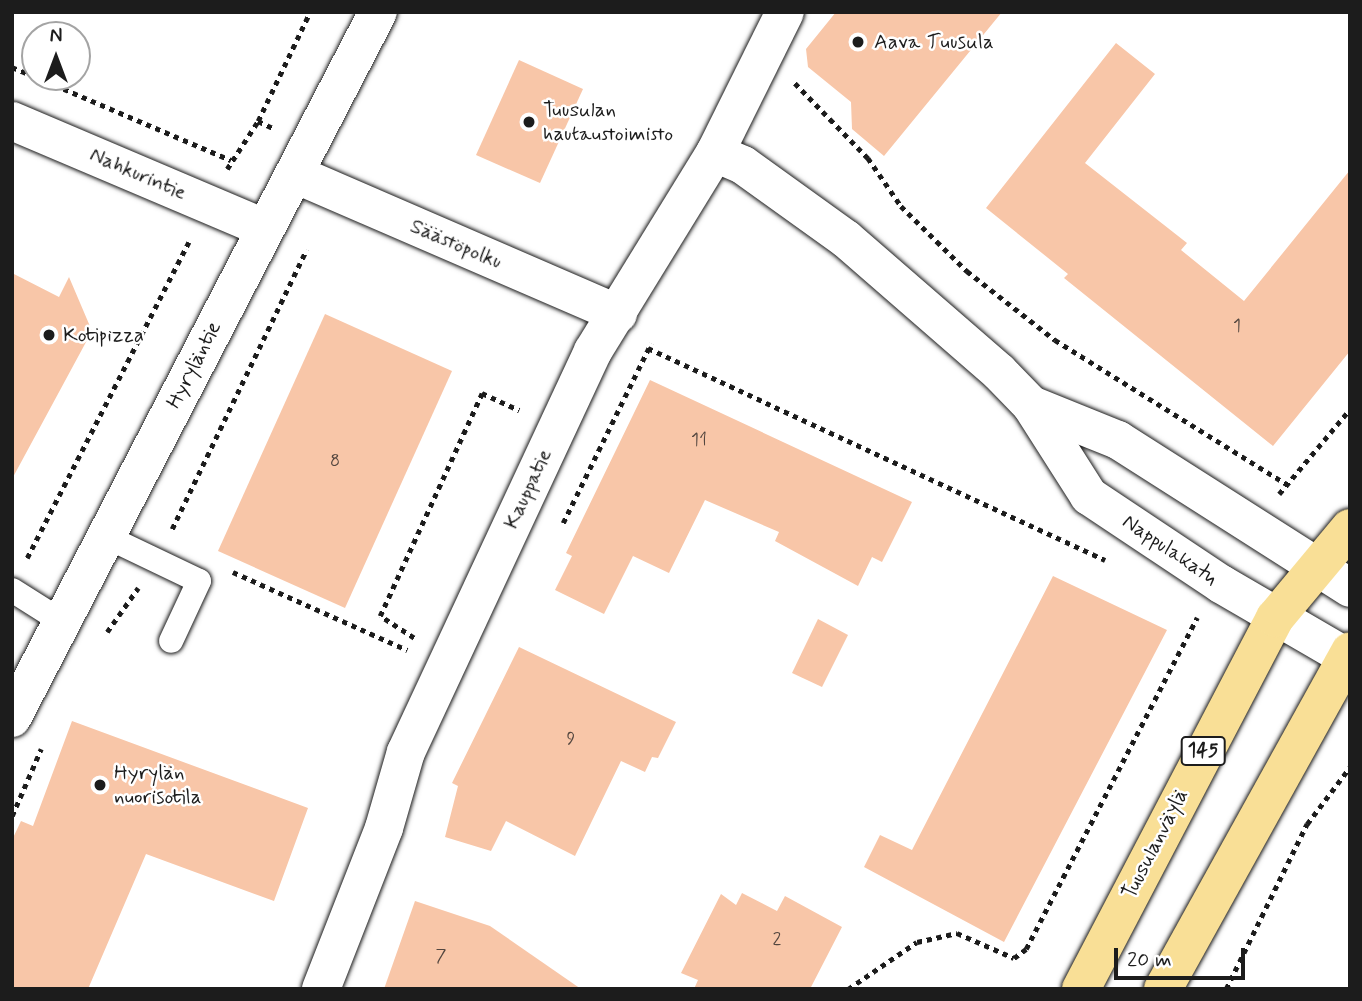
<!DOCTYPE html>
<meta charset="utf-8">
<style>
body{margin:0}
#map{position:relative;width:1362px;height:1001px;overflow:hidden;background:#fff;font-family:Mynerve,sans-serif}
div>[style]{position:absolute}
.building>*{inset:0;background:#f8c6a8}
.path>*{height:4.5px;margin-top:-2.25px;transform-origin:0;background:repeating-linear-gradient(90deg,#1c1c1c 0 5px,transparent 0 10px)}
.roads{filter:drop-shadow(0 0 2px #1c1c1c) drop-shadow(0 0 2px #1c1c1c)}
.service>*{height:24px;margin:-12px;padding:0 12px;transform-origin:12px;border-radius:12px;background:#fff}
.minor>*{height:38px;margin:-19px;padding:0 19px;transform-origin:19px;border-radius:19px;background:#fff}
.tertiary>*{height:38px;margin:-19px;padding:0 19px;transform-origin:19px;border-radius:19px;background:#fff}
.primary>*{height:38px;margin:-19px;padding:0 19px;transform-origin:19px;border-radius:19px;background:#f9df96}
.dots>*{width:19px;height:19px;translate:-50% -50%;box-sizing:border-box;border:4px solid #fff;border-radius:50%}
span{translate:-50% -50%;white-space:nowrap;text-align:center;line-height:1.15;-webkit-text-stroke:5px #fff;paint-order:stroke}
.number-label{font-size:18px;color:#53463f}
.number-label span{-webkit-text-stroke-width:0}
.shield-label span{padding:2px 5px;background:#fff;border:2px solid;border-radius:5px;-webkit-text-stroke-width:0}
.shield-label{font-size:19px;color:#1c1c1c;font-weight:700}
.poi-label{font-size:21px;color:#1c1c1c}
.left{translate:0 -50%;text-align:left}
.street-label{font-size:21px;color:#1c1c1c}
.frame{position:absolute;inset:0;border:14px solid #1c1c1c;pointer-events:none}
.north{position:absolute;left:21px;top:21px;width:70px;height:70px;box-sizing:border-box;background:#fff;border:2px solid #a4a4a4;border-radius:50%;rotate:0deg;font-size:19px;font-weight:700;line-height:28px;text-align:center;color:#1c1c1c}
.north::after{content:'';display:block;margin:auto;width:24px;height:32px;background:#1c1c1c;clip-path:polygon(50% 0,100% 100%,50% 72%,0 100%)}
.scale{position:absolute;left:1114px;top:948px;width:131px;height:32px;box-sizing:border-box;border:4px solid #1c1c1c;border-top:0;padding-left:9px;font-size:21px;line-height:24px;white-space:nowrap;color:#1c1c1c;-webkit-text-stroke:5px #fff;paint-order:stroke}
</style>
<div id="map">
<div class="building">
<i style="clip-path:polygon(836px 12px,1002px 12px,884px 156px,852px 129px,851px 102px,808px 67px,806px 49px)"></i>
<i style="clip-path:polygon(1116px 43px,1155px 74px,1085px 163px,1187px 243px,1181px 250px,1244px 301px,1350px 170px,1350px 351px,1273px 446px,1064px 278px,1068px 274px,986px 208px)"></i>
<i style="clip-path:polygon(519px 60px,583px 89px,540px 183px,476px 155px)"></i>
<i style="clip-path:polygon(12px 273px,59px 297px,69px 277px,92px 331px,12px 479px)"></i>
<i style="clip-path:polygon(325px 314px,452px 371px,345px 608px,218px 551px)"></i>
<i style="clip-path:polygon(650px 380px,912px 502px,882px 562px,872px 557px,858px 586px,775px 541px,779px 532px,705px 500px,669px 573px,633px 556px,604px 614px,555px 590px,572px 556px,566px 553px)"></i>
<i style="clip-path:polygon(1053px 576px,1167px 630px,1004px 942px,864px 867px,880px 835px,912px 850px)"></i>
<i style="clip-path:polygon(818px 619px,848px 635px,822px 687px,792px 673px)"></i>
<i style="clip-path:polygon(519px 647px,676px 722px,658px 758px,652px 757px,645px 772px,621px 761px,575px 856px,506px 821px,491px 851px,445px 837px,458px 786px,452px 783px)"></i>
<i style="clip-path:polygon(72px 721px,308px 808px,274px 901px,146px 854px,88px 989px,12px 989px,12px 840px,21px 821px,33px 826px)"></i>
<i style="clip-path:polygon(742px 893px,777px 911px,785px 896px,842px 927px,810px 989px,694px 989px,698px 980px,681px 973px,721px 894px,736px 905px)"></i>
<i style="clip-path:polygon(415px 901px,490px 926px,581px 989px,384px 989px)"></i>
</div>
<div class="path">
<i style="left:12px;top:67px;width:25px;rotate:23deg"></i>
<i style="left:36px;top:77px;width:212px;rotate:23.1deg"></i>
<i style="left:795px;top:83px;width:105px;rotate:45.8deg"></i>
<i style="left:868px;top:158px;width:58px;rotate:55.5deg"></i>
<i style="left:901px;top:206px;width:93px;rotate:44.6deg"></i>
<i style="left:967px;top:271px;width:112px;rotate:38.1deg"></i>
<i style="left:1055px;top:340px;width:272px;rotate:31.9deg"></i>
<i style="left:258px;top:121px;width:17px;rotate:25deg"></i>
<i style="left:227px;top:169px;width:57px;rotate:-57.1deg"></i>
<i style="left:258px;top:121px;width:121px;rotate:-64.5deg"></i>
<i style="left:648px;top:348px;width:504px;rotate:24.89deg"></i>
<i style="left:1279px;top:494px;width:111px;rotate:-50.1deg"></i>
<i style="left:563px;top:523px;width:200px;rotate:-63.9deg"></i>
<i style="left:172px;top:529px;width:310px;rotate:-64.3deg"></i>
<i style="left:27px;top:558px;width:355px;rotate:-62.9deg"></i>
<i style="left:233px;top:572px;width:191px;rotate:24.1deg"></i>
<i style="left:107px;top:632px;width:54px;rotate:-54.8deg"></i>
<i style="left:414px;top:638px;width:40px;rotate:-147.1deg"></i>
<i style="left:380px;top:616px;width:245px;rotate:-65.4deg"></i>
<i style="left:482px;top:393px;width:41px;rotate:24.7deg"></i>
<i style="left:12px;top:816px;width:73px;rotate:-66.6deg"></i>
<i style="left:848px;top:989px;width:83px;rotate:-34.3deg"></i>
<i style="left:917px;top:942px;width:41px;rotate:-12.7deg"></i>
<i style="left:957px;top:933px;width:62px;rotate:23.7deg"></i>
<i style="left:1014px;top:958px;width:15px;rotate:-37deg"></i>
<i style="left:1026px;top:949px;width:373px;rotate:-62.7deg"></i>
<i style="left:1226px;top:989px;width:184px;rotate:-63.9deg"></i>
<i style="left:1307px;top:824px;width:71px;rotate:-53deg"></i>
</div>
<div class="roads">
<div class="service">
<i style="left:105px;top:536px;width:104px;rotate:25.6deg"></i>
<i style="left:199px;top:581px;width:66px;rotate:115deg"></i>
<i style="left:12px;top:590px;width:58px;rotate:32.3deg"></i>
</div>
<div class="minor">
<i style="left:12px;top:121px;width:274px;rotate:23deg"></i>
<i style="left:715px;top:153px;width:30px;rotate:23deg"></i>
<i style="left:743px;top:165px;width:127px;rotate:35.7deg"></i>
<i style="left:846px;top:239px;width:203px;rotate:41deg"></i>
<i style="left:999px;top:372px;width:46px;rotate:45.9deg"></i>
<i style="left:1031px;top:405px;width:108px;rotate:57.5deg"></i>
<i style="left:1089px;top:496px;width:159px;rotate:33.7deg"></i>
<i style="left:1221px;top:584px;width:149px;rotate:30.2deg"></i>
<i style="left:295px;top:174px;width:352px;rotate:23.4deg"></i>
<i style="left:1031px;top:405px;width:94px;rotate:21.9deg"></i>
<i style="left:1118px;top:440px;width:275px;rotate:32.5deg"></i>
<i style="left:321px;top:989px;width:173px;rotate:-68.6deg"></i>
<i style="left:384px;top:828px;width:79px;rotate:-73.9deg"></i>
<i style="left:406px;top:752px;width:442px;rotate:-65deg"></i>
<i style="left:593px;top:351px;width:233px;rotate:-58.4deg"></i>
<i style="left:715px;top:153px;width:157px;rotate:-63.6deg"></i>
</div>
<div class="tertiary">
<i style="left:12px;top:718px;width:795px;rotate:-62.6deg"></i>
</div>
<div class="primary">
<i style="left:1081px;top:989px;width:419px;rotate:-62.4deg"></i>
<i style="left:1275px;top:618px;width:117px;rotate:-50.2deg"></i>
<i style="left:1163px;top:989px;width:386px;rotate:-61deg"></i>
</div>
</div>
<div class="dots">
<i style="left:858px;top:42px;background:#1c1c1c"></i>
<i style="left:529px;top:122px;background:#1c1c1c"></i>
<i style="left:49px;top:335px;background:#1c1c1c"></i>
<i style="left:100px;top:785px;background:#1c1c1c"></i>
</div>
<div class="number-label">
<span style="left:1237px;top:326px">1</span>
<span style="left:699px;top:440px">11</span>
<span style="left:335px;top:461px">8</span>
<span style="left:571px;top:739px">9</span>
<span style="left:777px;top:939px">2</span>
<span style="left:441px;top:956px">7</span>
</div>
<div class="shield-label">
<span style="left:1203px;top:751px">145</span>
</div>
<div class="poi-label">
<span class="left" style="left:874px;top:42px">Aava Tuusula</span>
<span class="left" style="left:543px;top:122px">Tuusulan<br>hautaustoimisto</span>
<span class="left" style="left:63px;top:335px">Kotipizza</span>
<span class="left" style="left:114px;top:785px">Hyrylän<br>nuorisotila</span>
</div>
<div class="street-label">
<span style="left:138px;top:174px;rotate:23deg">Nahkurintie</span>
<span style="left:456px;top:244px;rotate:23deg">Säästöpolku</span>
<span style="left:194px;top:365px;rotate:-63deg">Hyryläntie</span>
<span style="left:528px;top:489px;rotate:-65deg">Kauppatie</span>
<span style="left:1170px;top:550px;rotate:34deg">Nappulakatu</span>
<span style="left:1155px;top:844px;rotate:-63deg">Tuusulanväylä</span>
</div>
<div class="frame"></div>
<div class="north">N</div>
<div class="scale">20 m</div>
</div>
